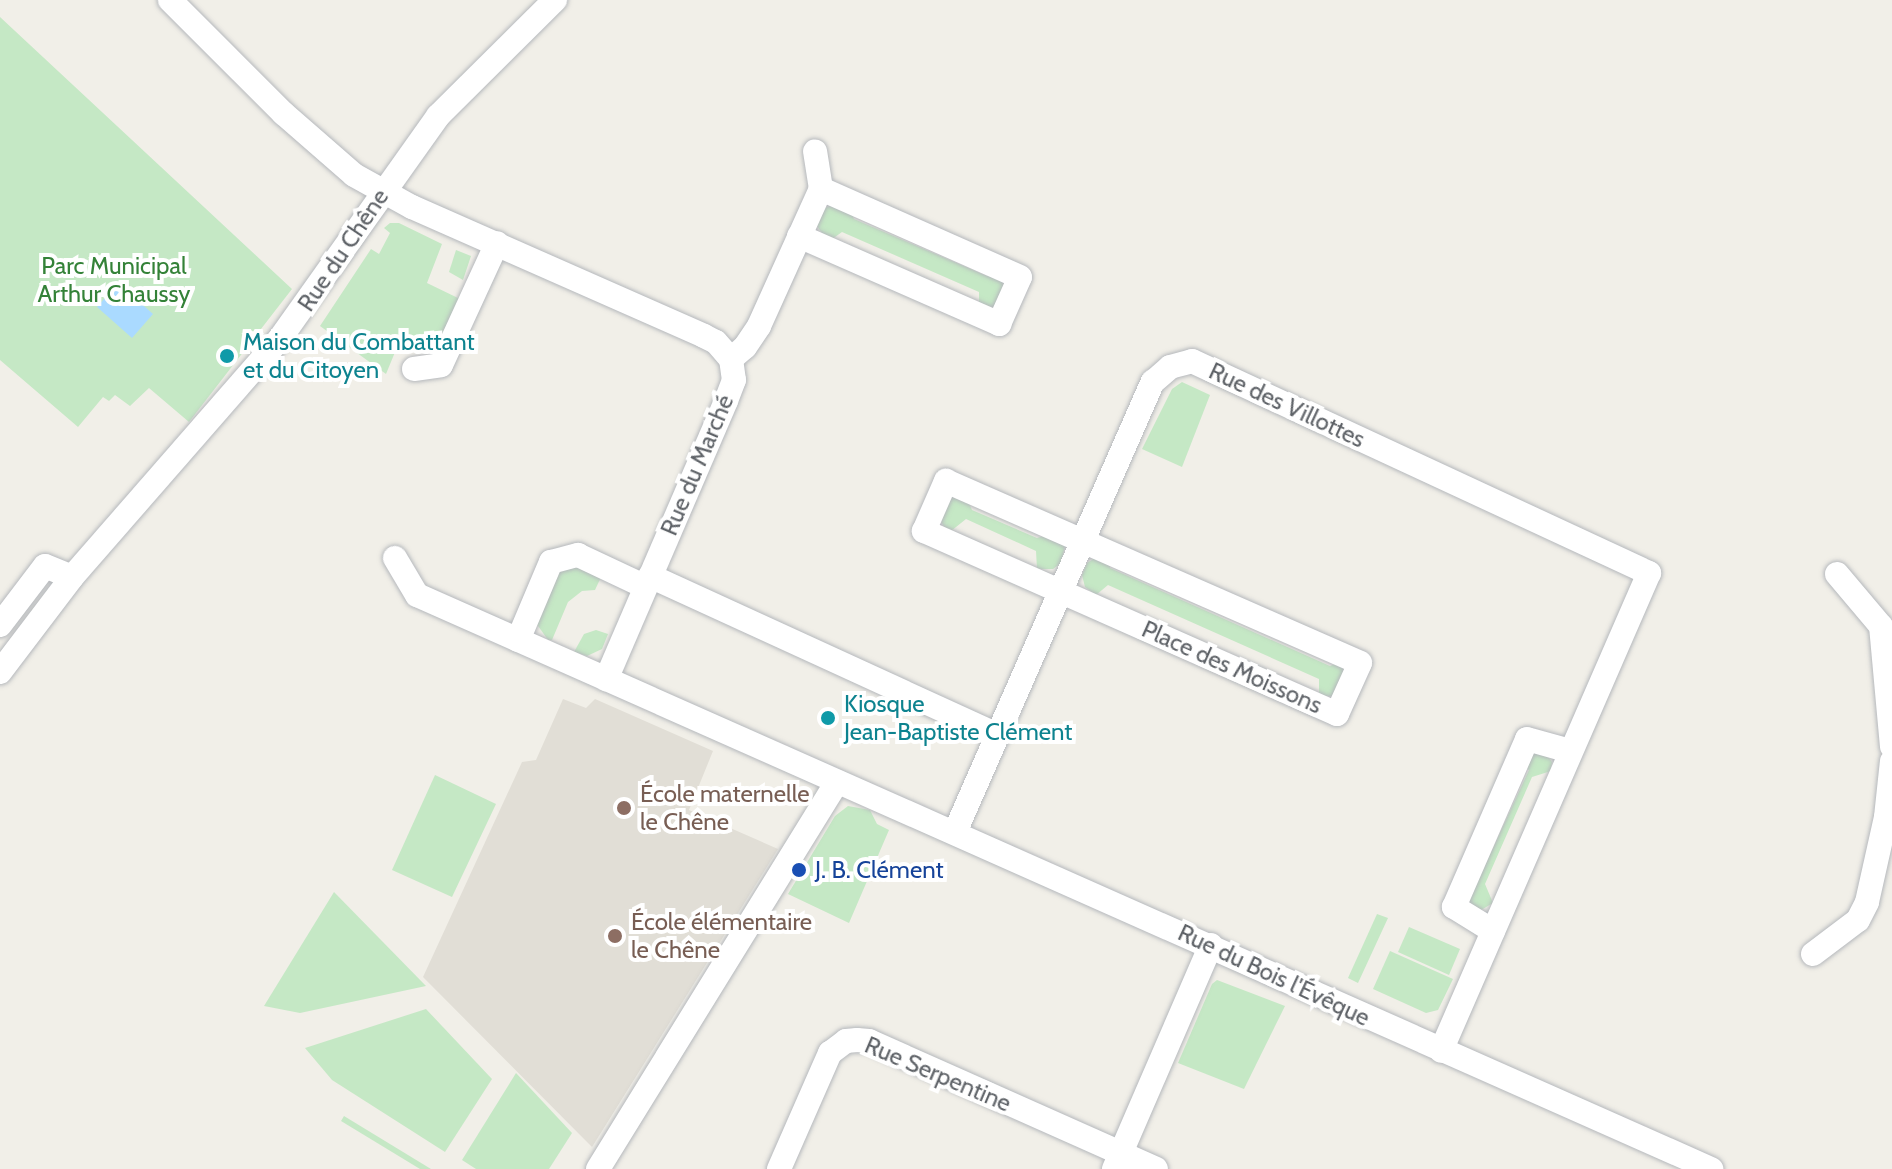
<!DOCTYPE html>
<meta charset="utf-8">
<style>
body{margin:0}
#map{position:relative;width:1892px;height:1169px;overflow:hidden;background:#f1efe8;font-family:Cabin,sans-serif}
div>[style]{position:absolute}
.education>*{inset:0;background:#e1ded6}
.green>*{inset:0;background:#c5e8c5}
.water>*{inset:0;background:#aadaff}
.roads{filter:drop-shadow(0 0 2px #b5b8bc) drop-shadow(0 0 2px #b5b8bc)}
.minor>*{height:24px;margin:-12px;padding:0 12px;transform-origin:12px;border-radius:12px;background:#fff}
.dots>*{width:22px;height:22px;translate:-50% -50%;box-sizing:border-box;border:4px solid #fff;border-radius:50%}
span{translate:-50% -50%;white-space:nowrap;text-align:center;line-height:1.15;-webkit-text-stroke:8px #fff;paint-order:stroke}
.street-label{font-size:24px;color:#5f6368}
.park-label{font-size:24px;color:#348238}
.culture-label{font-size:24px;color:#0d838f}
.left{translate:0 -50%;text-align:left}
.education-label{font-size:24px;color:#785e54}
.transit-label{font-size:24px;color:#164399}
</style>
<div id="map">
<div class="education">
<i style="clip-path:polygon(563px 699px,586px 708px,595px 699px,713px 751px,689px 810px,778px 849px,592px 1147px,423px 977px,522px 762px,536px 760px)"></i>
</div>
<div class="green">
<i style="clip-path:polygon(0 17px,292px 289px,189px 422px,149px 388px,130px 406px,115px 395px,109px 401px,103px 397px,78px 427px,0 360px)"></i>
<i style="clip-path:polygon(838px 202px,848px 205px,854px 219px,987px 276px,995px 271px,1008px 279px,1000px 310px,979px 305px,979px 292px,842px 232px,828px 242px,817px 226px,823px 209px)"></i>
<i style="clip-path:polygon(390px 223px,399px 223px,442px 244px,427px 283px,460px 299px,440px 340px,427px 345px,406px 337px,400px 340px,386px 374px,320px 326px,371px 249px,379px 254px,390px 233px,384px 228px)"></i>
<i style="clip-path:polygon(456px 250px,471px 256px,463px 280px,449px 272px)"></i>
<i style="clip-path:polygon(1182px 382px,1210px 395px,1182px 467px,1142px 449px,1172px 389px)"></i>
<i style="clip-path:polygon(965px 494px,972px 510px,1037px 538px,1054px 533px,1065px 546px,1061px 563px,1053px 569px,1037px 569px,1036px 551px,966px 519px,951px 531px,944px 527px,941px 521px,947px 497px)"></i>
<i style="clip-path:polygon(1098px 556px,1109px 558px,1110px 568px,1330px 666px,1340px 662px,1346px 673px,1333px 696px,1319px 696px,1319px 679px,1108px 585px,1096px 595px,1085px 587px,1082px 575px,1087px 563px)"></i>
<i style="clip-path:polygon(572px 563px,602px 575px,595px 590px,582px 591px,568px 602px,552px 640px,548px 640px,536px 623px,558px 571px)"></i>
<i style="clip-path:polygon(596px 630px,608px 634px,602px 649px,587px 656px,574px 652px,584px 634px)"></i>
<i style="clip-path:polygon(1532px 753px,1547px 755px,1552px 762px,1551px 771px,1532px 777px,1485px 884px,1493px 903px,1481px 910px,1468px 902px,1529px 770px,1522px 765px)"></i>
<i style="clip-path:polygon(435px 775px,496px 804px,452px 897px,392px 870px)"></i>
<i style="clip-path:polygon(848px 806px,870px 810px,877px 824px,889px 830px,849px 923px,788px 894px,835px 816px)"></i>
<i style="clip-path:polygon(334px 892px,426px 986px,300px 1013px,264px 1006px)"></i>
<i style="clip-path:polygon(1377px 914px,1388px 918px,1358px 983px,1348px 978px)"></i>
<i style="clip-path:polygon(1409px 927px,1460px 949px,1449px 975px,1398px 952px)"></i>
<i style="clip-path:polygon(1390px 951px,1453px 979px,1438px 1010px,1426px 1013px,1373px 989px)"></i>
<i style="clip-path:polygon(1217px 980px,1285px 1006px,1244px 1089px,1178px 1063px,1212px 984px)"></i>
<i style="clip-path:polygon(426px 1009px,492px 1079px,445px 1152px,332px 1080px,305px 1048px)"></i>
<i style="clip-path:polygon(516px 1073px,572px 1133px,549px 1169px,476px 1169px,462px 1160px)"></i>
<i style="clip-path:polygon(344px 1116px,431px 1169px,420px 1169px,341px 1121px)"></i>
</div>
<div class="water">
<i style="clip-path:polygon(118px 283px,153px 314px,132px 338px,97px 307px)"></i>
</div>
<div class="roads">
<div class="minor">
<i style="left:170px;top:0;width:160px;rotate:45deg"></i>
<i style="left:283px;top:113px;width:94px;rotate:41.1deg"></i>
<i style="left:354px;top:175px;width:66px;rotate:28.9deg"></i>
<i style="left:412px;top:207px;width:319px;rotate:23.8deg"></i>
<i style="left:704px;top:336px;width:13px;rotate:27deg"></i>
<i style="left:716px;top:342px;width:23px;rotate:49deg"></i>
<i style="left:731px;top:359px;width:21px;rotate:82deg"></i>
<i style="left:734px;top:380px;width:22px;rotate:111deg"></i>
<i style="left:726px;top:401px;width:303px;rotate:113.3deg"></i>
<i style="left:799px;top:236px;width:219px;rotate:23.7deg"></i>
<i style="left:999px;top:324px;width:51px;rotate:-65.9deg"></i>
<i style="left:1020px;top:277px;width:218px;rotate:-156.1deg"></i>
<i style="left:731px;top:359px;width:18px;rotate:-41deg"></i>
<i style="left:745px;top:347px;width:25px;rotate:-56deg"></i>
<i style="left:759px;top:326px;width:150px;rotate:-65.7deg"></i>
<i style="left:821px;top:189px;width:38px;rotate:-99deg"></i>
<i style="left:414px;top:369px;width:27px;rotate:-8deg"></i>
<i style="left:441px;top:365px;width:134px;rotate:-65.3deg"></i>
<i style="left:946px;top:481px;width:452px;rotate:23.7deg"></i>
<i style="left:1360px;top:663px;width:56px;rotate:114.3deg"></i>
<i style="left:1337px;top:714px;width:452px;rotate:-156.1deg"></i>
<i style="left:924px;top:531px;width:55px;rotate:-66.3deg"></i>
<i style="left:395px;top:558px;width:43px;rotate:59.3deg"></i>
<i style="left:417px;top:595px;width:1416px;rotate:23.92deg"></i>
<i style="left:1837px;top:574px;width:68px;rotate:49.8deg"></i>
<i style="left:1881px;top:626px;width:121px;rotate:84.8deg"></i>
<i style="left:650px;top:576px;width:383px;rotate:24.6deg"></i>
<i style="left:0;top:625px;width:74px;rotate:-52.7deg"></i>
<i style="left:45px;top:566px;width:29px;rotate:22deg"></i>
<i style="left:518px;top:640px;width:85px;rotate:-67.1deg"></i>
<i style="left:551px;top:562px;width:28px;rotate:-15deg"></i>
<i style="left:578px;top:555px;width:73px;rotate:25.2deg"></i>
<i style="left:0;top:672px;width:119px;rotate:-52.8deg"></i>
<i style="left:72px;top:577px;width:315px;rotate:-48.9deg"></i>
<i style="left:279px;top:340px;width:275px;rotate:-54.6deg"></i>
<i style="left:438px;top:116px;width:165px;rotate:-44.8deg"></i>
<i style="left:955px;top:832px;width:492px;rotate:-66.3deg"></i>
<i style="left:1153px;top:382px;width:23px;rotate:-41deg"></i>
<i style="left:1170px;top:367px;width:23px;rotate:-15deg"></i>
<i style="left:1192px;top:361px;width:504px;rotate:24.89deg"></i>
<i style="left:1649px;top:573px;width:521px;rotate:113.52deg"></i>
<i style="left:1493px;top:931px;width:46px;rotate:-148.4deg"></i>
<i style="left:1454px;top:907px;width:183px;rotate:-66.5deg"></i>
<i style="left:1527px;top:739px;width:45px;rotate:15.6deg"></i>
<i style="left:1813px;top:954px;width:56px;rotate:-37.1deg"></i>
<i style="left:1858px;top:920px;width:20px;rotate:-63deg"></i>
<i style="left:1867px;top:902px;width:87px;rotate:-77.4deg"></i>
<i style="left:1886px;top:817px;width:56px;rotate:-83.9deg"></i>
<i style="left:598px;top:1169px;width:455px;rotate:-58.3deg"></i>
<i style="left:779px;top:1169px;width:127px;rotate:-66.3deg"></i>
<i style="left:830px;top:1053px;width:20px;rotate:-37deg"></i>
<i style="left:846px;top:1041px;width:11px;rotate:-5deg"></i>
<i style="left:857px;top:1040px;width:12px;rotate:5deg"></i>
<i style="left:869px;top:1041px;width:314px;rotate:24deg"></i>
<i style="left:1114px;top:1169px;width:244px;rotate:-66.6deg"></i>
</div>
</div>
<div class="dots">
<i style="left:227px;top:356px;background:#0f9aa8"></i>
<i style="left:828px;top:718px;background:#0f9aa8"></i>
<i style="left:624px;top:808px;background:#8d6e63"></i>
<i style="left:799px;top:870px;background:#1a4fb4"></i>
<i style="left:615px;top:936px;background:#8d6e63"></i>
</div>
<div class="street-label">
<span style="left:343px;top:250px;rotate:-56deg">Rue du Chêne</span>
<span style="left:1287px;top:405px;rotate:25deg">Rue des Villottes</span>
<span style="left:697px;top:465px;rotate:-67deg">Rue du Marché</span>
<span style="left:1232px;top:667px;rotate:24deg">Place des Moissons</span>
<span style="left:1274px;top:975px;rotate:25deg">Rue du Bois l'Évêque</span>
<span style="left:938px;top:1074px;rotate:23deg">Rue Serpentine</span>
</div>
<div class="park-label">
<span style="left:114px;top:280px">Parc Municipal<br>Arthur Chaussy</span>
</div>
<div class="culture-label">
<span class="left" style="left:243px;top:356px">Maison du Combattant<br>et du Citoyen</span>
<span class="left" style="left:844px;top:718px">Kiosque<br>Jean-Baptiste Clément</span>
</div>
<div class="education-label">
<span class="left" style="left:640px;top:808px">École maternelle<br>le Chêne</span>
<span class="left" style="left:631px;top:936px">École élémentaire<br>le Chêne</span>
</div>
<div class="transit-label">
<span class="left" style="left:815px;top:870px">J. B. Clément</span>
</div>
</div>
